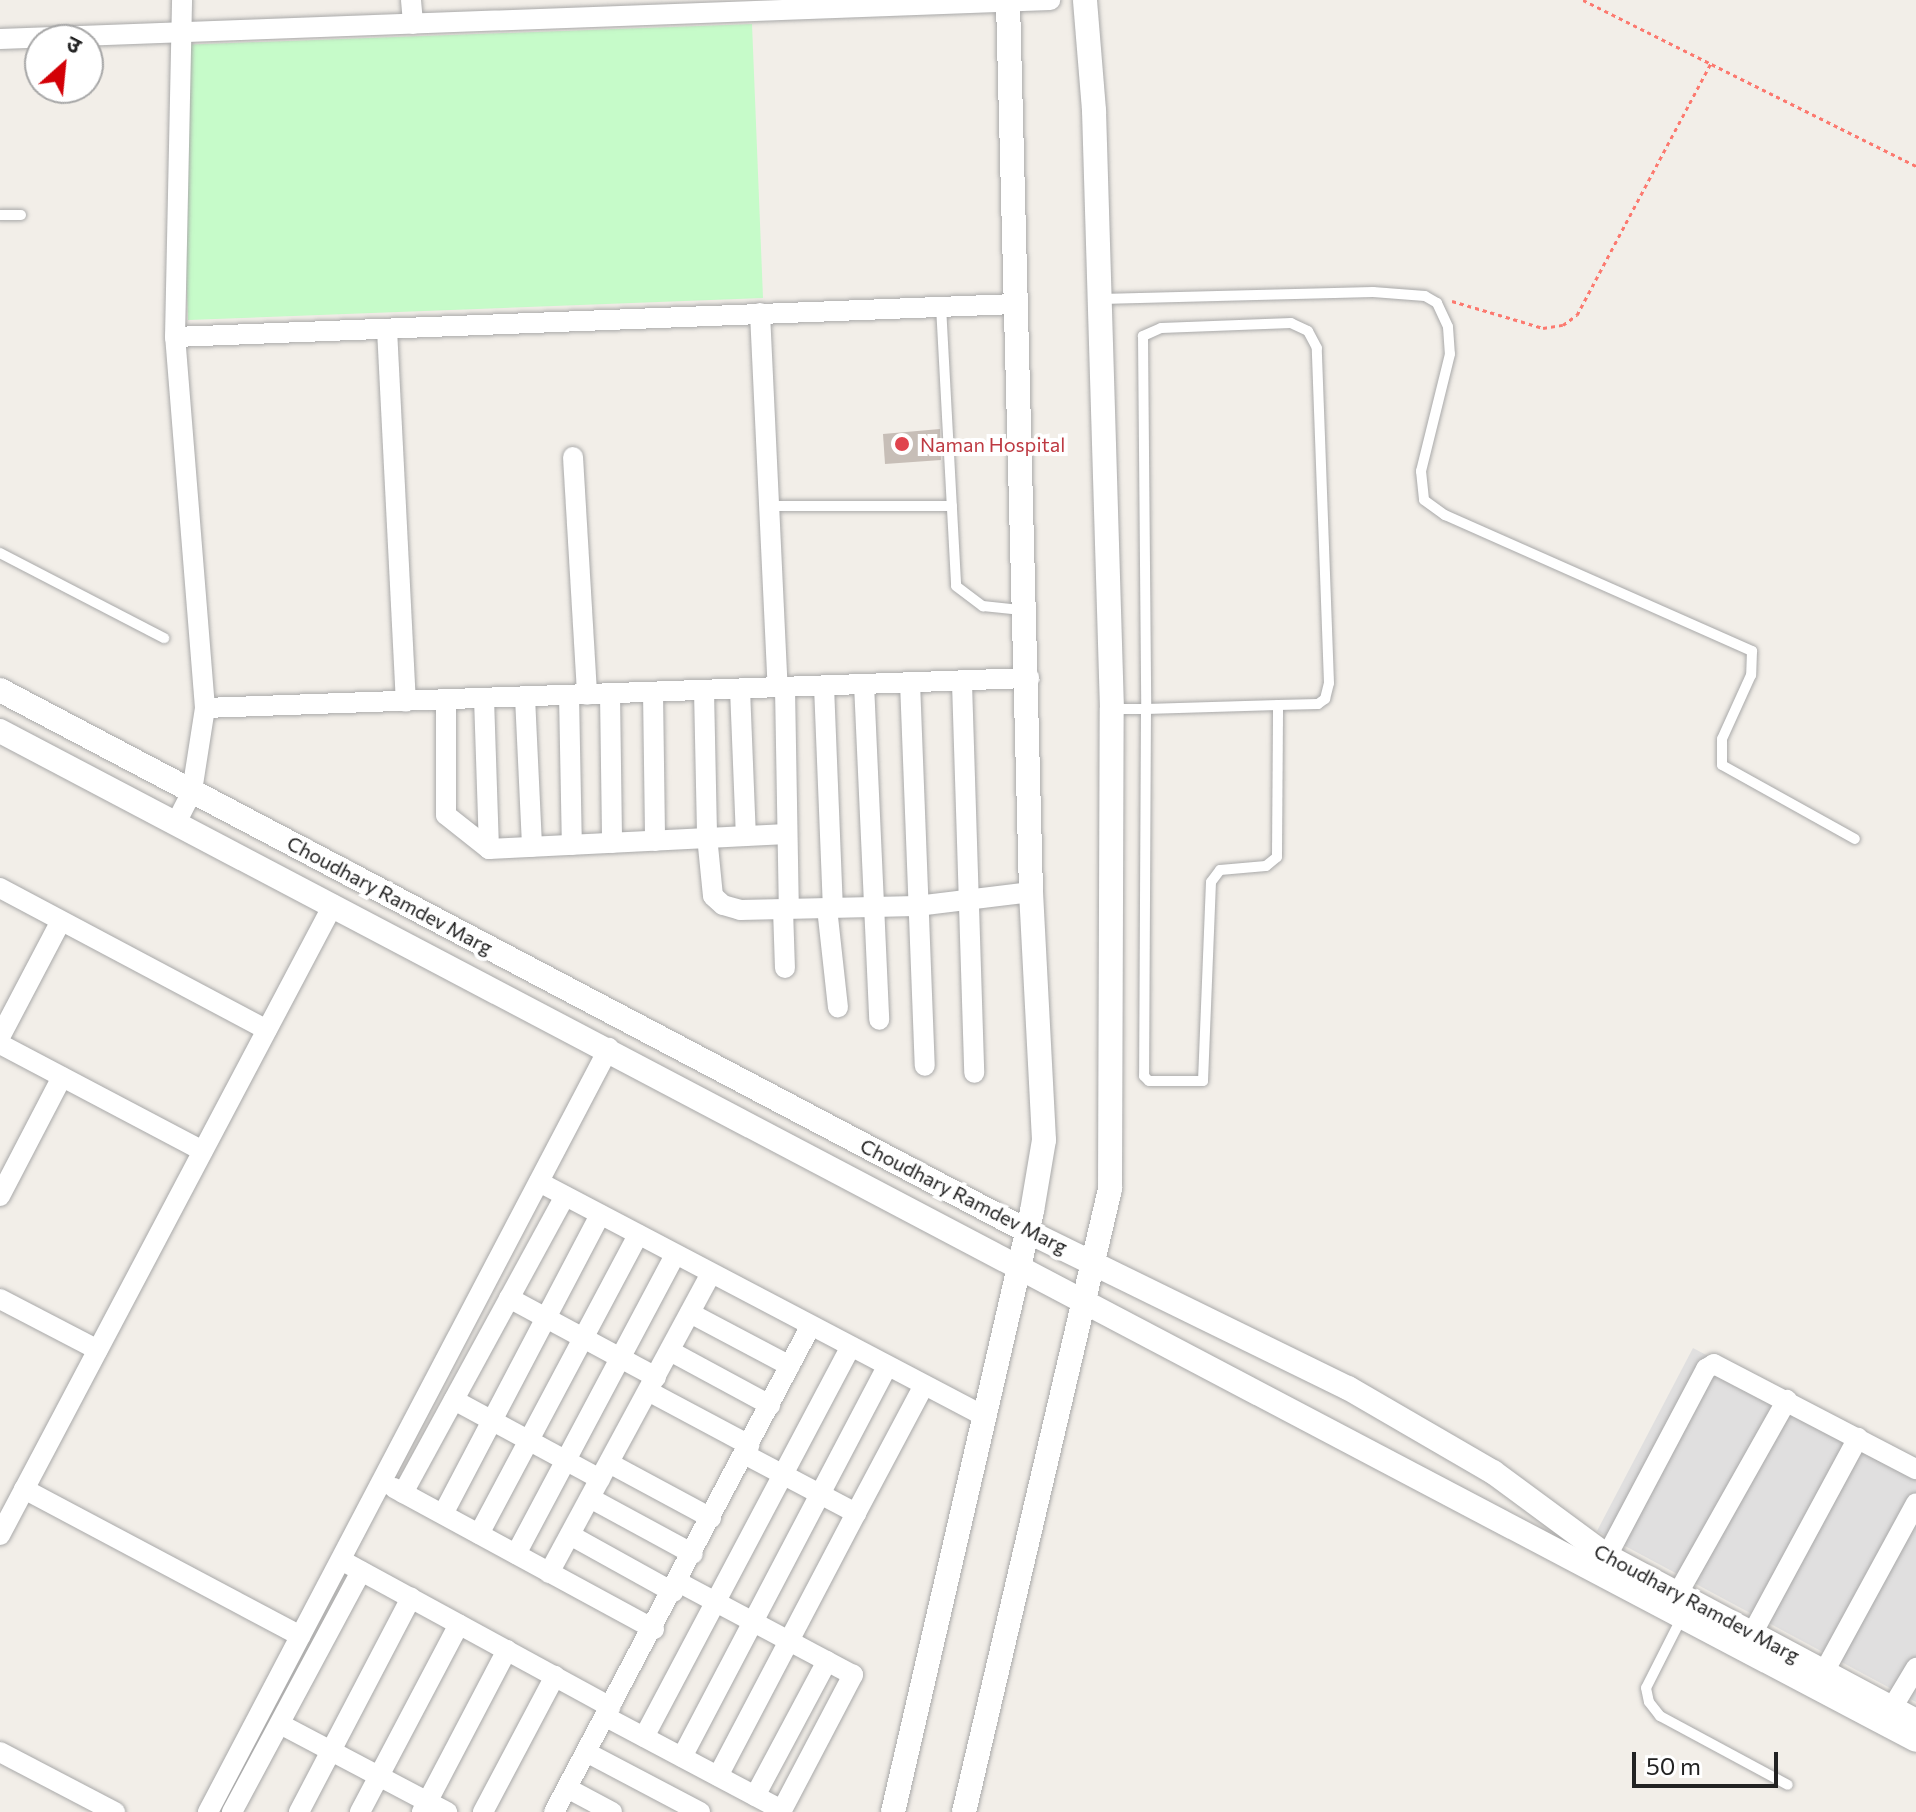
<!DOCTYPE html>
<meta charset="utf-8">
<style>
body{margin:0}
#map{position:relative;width:1916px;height:1812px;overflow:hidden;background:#f2eee8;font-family:Commissioner,"Noto Sans Devanagari",sans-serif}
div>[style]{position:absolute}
.residential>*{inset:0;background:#e0dfdf}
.park>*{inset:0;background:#c6fbc9}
.building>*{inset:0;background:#c7beb7}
.path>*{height:3px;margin-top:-1.5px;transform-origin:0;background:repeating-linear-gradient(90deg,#fc796f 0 4px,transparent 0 8px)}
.roads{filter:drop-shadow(0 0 2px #a9a9a9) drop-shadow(0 0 2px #a9a9a9)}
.service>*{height:10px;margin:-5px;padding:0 5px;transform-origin:5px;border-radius:5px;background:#fff}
.minor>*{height:20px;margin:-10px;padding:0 10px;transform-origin:10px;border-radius:10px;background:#fff}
.tertiary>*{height:24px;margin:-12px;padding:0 12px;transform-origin:12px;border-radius:12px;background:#fff}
.dots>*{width:22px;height:22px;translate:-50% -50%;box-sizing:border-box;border:4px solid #fff;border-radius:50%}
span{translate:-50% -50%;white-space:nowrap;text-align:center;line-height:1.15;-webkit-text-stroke:8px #fff;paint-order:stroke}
.health-label{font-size:20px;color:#be3a42}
.left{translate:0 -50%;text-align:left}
.street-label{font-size:20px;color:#222}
.north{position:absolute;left:24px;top:24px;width:80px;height:80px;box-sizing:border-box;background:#fff;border:2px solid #a7a7a7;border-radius:50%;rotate:27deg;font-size:22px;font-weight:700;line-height:32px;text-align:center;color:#222}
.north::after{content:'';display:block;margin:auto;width:28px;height:36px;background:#d30006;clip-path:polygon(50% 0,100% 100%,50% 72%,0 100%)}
.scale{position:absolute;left:1632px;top:1752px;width:146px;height:36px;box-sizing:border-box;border:4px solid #222;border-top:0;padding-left:10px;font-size:24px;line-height:28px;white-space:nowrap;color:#222;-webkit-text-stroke:6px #fff;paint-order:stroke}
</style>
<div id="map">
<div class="residential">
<i style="clip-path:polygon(1693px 1348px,1916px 1466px,1916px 1702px,1597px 1531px)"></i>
</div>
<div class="park">
<i style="clip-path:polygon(752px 24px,763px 298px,188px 320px,177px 45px)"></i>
</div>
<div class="building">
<i style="clip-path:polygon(940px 429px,941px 460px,885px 464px,883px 434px)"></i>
</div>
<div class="path">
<i style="left:1583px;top:0;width:372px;rotate:26.5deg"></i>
<i style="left:1452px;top:301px;width:95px;rotate:16.5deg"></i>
<i style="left:1543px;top:328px;width:20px;rotate:-9deg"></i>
<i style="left:1563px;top:325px;width:17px;rotate:-36deg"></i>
<i style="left:1577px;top:315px;width:285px;rotate:-62deg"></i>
</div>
<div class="roads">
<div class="service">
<i style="left:0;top:215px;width:21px"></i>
<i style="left:1101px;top:299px;width:272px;rotate:-1.5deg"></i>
<i style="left:1373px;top:292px;width:52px;rotate:4.4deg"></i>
<i style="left:1425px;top:296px;width:14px;rotate:30deg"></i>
<i style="left:1437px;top:303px;width:26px;rotate:65deg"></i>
<i style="left:1448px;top:327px;width:27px;rotate:86deg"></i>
<i style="left:1450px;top:354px;width:121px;rotate:103.9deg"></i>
<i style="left:1421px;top:471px;width:29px;rotate:84deg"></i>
<i style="left:1424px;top:500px;width:26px;rotate:36deg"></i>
<i style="left:1445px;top:515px;width:336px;rotate:23.9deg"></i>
<i style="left:1752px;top:651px;width:24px;rotate:92deg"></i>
<i style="left:1751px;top:675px;width:70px;rotate:114.4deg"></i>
<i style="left:1722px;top:739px;width:26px;rotate:90deg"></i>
<i style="left:1722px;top:765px;width:152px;rotate:29.1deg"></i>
<i style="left:941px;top:306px;width:280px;rotate:86.9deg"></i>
<i style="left:956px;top:586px;width:34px;rotate:37deg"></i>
<i style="left:983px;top:606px;width:39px;rotate:6deg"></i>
<i style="left:769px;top:506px;width:183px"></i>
<i style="left:0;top:553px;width:185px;rotate:27.4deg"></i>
<i style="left:1114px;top:709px;width:32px"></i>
<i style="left:1146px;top:709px;width:132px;rotate:-1.7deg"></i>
<i style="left:1278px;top:705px;width:40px;rotate:-1.4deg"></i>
<i style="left:1318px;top:704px;width:9px;rotate:-36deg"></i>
<i style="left:1325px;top:699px;width:16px;rotate:-76deg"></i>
<i style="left:1329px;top:683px;width:335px;rotate:-92.1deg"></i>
<i style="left:1317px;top:348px;width:19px;rotate:-118deg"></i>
<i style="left:1308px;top:331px;width:19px;rotate:-155deg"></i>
<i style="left:1291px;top:323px;width:130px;rotate:177.8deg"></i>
<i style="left:1161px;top:328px;width:20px;rotate:156deg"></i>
<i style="left:1143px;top:336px;width:373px;rotate:89.5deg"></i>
<i style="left:1146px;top:709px;width:367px;rotate:90.3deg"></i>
<i style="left:1144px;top:1076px;width:7px;rotate:45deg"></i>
<i style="left:1149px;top:1081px;width:54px"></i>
<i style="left:1203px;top:1081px;width:199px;rotate:-87.7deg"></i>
<i style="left:1211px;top:882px;width:15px;rotate:-53deg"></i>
<i style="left:1220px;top:870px;width:46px;rotate:-5deg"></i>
<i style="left:1266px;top:866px;width:14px;rotate:-39deg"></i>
<i style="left:1277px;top:857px;width:152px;rotate:-89.6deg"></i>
<i style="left:1681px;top:1619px;width:77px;rotate:116.9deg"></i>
<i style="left:1646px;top:1688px;width:14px;rotate:78deg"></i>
<i style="left:1649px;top:1702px;width:18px;rotate:52deg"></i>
<i style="left:1660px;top:1716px;width:145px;rotate:28.3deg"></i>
</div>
<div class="minor">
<i style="left:411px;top:0;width:24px;rotate:85deg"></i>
<i style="left:0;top:39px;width:1051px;rotate:-2.13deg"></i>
<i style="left:760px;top:313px;width:375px;rotate:87.3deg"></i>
<i style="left:387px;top:329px;width:373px;rotate:87.1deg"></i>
<i style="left:175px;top:337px;width:842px;rotate:-2.25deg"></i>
<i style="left:573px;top:457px;width:238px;rotate:86.6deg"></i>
<i style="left:910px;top:682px;width:384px;rotate:87.8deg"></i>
<i style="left:962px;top:683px;width:390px;rotate:88.2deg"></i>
<i style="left:864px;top:684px;width:336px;rotate:87.4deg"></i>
<i style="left:824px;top:686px;width:222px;rotate:87.7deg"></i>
<i style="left:785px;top:688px;width:221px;rotate:89deg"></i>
<i style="left:740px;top:689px;width:147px;rotate:87.7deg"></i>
<i style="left:704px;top:690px;width:146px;rotate:88.8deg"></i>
<i style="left:707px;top:836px;width:60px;rotate:84.3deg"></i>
<i style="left:713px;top:896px;width:13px;rotate:42deg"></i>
<i style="left:723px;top:905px;width:18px;rotate:16deg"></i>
<i style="left:740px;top:910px;width:177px;rotate:-1.3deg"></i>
<i style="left:917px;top:906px;width:115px;rotate:-7deg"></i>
<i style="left:653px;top:692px;width:149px;rotate:89.2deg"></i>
<i style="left:610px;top:694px;width:149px;rotate:89.2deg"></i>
<i style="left:569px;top:695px;width:150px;rotate:88.9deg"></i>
<i style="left:525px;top:697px;width:150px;rotate:87.3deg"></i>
<i style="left:484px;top:698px;width:151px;rotate:88.1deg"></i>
<i style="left:446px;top:700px;width:115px;rotate:90deg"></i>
<i style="left:446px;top:815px;width:55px;rotate:38.3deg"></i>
<i style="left:489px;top:849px;width:298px;rotate:-2.9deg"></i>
<i style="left:205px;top:708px;width:825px;rotate:-2.09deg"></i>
<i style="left:176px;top:823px;width:36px;rotate:-63deg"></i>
<i style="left:192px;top:791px;width:84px;rotate:-81.1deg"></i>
<i style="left:205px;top:708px;width:372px;rotate:-94.6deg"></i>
<i style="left:175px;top:337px;width:337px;rotate:-88.8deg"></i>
<i style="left:0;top:888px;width:302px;rotate:28deg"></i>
<i style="left:827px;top:908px;width:100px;rotate:83.7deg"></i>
<i style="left:783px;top:909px;width:59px;rotate:88.1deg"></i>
<i style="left:0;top:1037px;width:131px;rotate:-62.3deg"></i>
<i style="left:0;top:1044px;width:229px;rotate:27.8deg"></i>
<i style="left:539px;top:1182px;width:503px;rotate:27.74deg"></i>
<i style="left:0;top:1196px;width:134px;rotate:-62.5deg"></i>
<i style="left:509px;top:1298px;width:167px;rotate:28.3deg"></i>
<i style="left:0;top:1299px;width:110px;rotate:27.5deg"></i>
<i style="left:690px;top:1313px;width:113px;rotate:27.9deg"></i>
<i style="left:670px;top:1351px;width:114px;rotate:28.4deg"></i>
<i style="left:648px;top:1391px;width:115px;rotate:28.1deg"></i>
<i style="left:454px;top:1400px;width:166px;rotate:28.4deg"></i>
<i style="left:744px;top:1454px;width:127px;rotate:27.8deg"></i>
<i style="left:856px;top:1513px;width:145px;rotate:-62deg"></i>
<i style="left:609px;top:1463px;width:116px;rotate:28.3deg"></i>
<i style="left:394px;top:1488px;width:296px;rotate:28.5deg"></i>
<i style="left:24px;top:1489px;width:313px;rotate:28deg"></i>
<i style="left:403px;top:1493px;width:338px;rotate:-61.4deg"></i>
<i style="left:590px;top:1498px;width:117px;rotate:28.5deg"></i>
<i style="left:443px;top:1514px;width:338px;rotate:-62.3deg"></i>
<i style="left:479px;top:1534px;width:339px;rotate:-62deg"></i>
<i style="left:0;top:1535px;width:713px;rotate:-62.14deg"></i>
<i style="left:570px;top:1535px;width:118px;rotate:29deg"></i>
<i style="left:516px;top:1554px;width:339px;rotate:-62deg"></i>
<i style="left:1607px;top:1556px;width:212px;rotate:-62.1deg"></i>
<i style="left:1706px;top:1369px;width:9px;rotate:-32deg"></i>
<i style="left:1714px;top:1364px;width:228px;rotate:27.5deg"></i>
<i style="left:341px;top:1560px;width:307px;rotate:28.6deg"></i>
<i style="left:549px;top:1573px;width:340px;rotate:-61.6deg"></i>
<i style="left:1677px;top:1595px;width:224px;rotate:-60.6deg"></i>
<i style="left:1752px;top:1634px;width:223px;rotate:-61.6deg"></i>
<i style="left:1824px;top:1672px;width:192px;rotate:-61.4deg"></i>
<i style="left:1892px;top:1708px;width:47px;rotate:-59deg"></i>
<i style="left:606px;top:1717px;width:199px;rotate:27.9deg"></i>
<i style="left:782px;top:1810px;width:153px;rotate:-62.3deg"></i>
<i style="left:853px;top:1675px;width:198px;rotate:-152deg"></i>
<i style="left:280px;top:1724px;width:189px;rotate:27.8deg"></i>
<i style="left:644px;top:1737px;width:440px;rotate:-62.1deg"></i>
<i style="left:0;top:1752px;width:130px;rotate:27.6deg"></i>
<i style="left:586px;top:1752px;width:129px;rotate:27.8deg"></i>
<i style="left:682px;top:1757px;width:441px;rotate:-62.3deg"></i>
<i style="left:718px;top:1776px;width:297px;rotate:-62.3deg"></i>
<i style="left:567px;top:1788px;width:51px;rotate:28.1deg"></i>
<i style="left:755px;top:1796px;width:153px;rotate:-61.9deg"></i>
<i style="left:208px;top:1812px;width:863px;rotate:-62.31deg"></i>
<i style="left:232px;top:1812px;width:273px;rotate:-61.8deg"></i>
<i style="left:299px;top:1812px;width:242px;rotate:-62.4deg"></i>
<i style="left:360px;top:1812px;width:212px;rotate:-62.2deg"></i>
<i style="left:422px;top:1812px;width:183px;rotate:-62.3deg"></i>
<i style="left:483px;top:1812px;width:154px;rotate:-62.1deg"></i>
<i style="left:554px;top:1812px;width:548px;rotate:-62.17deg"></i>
</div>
<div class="tertiary">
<i style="left:0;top:690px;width:1161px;rotate:27.78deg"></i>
<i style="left:1027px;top:1231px;width:357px;rotate:26.1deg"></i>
<i style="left:1348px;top:1388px;width:168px;rotate:30.1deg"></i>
<i style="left:1493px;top:1472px;width:142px;rotate:36.4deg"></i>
<i style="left:1607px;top:1556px;width:350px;rotate:28.1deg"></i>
<i style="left:0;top:731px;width:2165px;rotate:27.77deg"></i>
<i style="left:893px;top:1812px;width:617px;rotate:-76.98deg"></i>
<i style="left:1032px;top:1211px;width:72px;rotate:-80.4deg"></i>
<i style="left:1044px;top:1140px;width:248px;rotate:-93deg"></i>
<i style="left:1031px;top:892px;width:892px;rotate:-91.48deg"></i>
<i style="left:964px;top:1812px;width:640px;rotate:-76.81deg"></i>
<i style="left:1110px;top:1189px;width:479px;rotate:-89.8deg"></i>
<i style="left:1112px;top:710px;width:600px;rotate:-91.72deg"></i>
<i style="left:1094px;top:110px;width:110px;rotate:-94.7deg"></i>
</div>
</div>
<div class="dots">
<i style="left:902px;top:444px;background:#e0444e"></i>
</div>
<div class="health-label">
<span class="left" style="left:920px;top:444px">Naman Hospital</span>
</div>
<div class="street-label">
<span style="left:390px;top:895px;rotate:28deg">Choudhary Ramdev Marg</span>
<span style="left:964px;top:1196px;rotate:27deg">Choudhary Ramdev Marg</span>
<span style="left:1697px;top:1603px;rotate:28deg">Choudhary Ramdev Marg</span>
</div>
<div class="north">उ</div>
<div class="scale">50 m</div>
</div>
